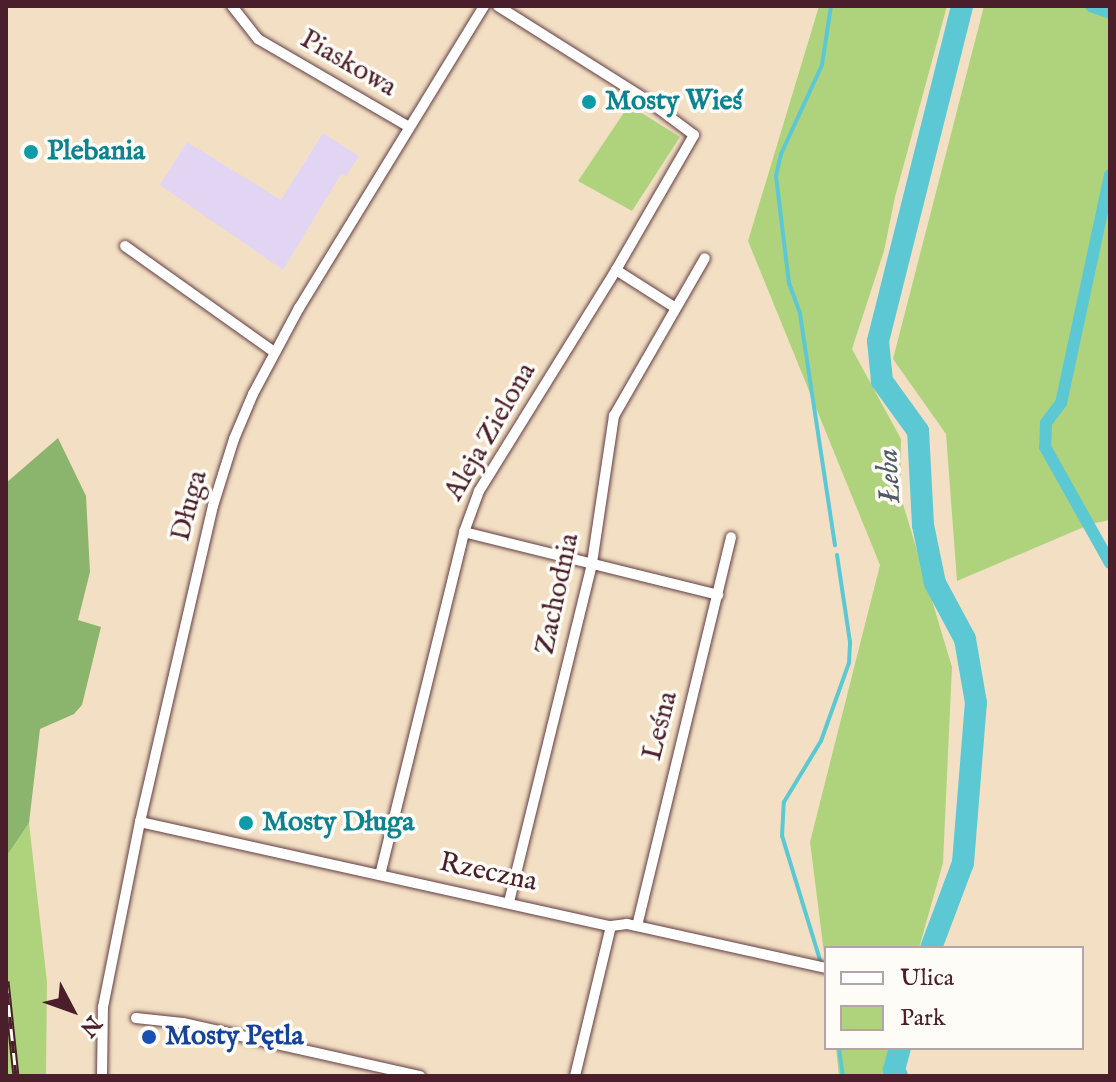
<!DOCTYPE html>
<meta charset="utf-8">
<style>
body{margin:0}
#map{position:relative;width:1116px;height:1082px;overflow:hidden;background:#f3e0c4;font-family:"IM FELL English",serif}
div>[style]{position:absolute}
.built>*{inset:0;background:#e2d4f3}
.green>*{inset:0;background:#afd37c}
.forest>*{inset:0;background:#8bb56c}
.stream>*{height:4px;margin:-2px;padding:0 2px;transform-origin:2px;border-radius:2px;background:#5cc8d3}
.canal>*{height:12px;margin:-6px;padding:0 6px;transform-origin:6px;border-radius:6px;background:#5cc8d3}
.river>*{height:22px;margin:-11px;padding:0 11px;transform-origin:11px;border-radius:11px;background:#5cc8d3}
.roads{filter:drop-shadow(0 0 2px #633c42) drop-shadow(0 0 2px #633c42)}
.minor>*{height:10px;margin:-5px;padding:0 5px;transform-origin:5px;border-radius:5px;background:#fff}
.rail>*{height:7px;margin-top:-3.5px;transform-origin:0;background:repeating-linear-gradient(90deg,#fdfcf7 0 12px,#4a1f2b 0 24px);box-sizing:border-box;border-block:2px solid #4a1f2b}
.dots>*{width:22px;height:22px;translate:-50% -50%;box-sizing:border-box;border:4px solid #fdfcf7;border-radius:50%}
span{translate:-50% -50%;white-space:nowrap;text-align:center;line-height:1.15;-webkit-text-stroke:7px #fdfcf7;paint-order:stroke}
.street-label{font-size:28px;color:#4a1f2b}
.culture-label{font-size:28px;color:#0d838f;font-weight:700}
.left{translate:0 -50%;text-align:left}
.transit-label{font-size:28px;color:#164399;font-weight:700}
.water-label{font-size:30px;color:#505a66;font-style:italic}
.frame{position:absolute;inset:0;border:8px solid #4a1f2b;pointer-events:none}
.legend{position:absolute;left:824px;top:946px;width:260px;height:104px;box-sizing:border-box;background:#fdfcf7;border:2px solid #b5a4a5;margin:0;padding:10px 14px;list-style:none;font-size:24px;color:#4a1f2b}
.legend li{display:flex;align-items:center;gap:16px;height:40px}
.legend b{width:40px;border:2px solid #b5a4a5}
.north{position:absolute;left:32px;top:970px;width:80px;height:80px;-webkit-text-stroke:6px #fdfcf7;paint-order:stroke;rotate:131deg;font-size:22px;font-weight:700;line-height:32px;text-align:center;color:#4a1f2b}
.north::after{content:'';display:block;margin:auto;width:28px;height:36px;background:#4a1f2b;clip-path:polygon(50% 0,100% 100%,50% 72%,0 100%)}
</style>
<div id="map">
<div class="built">
<i style="clip-path:polygon(323px 133px,359px 156px,346px 176px,341px 174px,283px 270px,160px 185px,187px 142px,281px 200px)"></i>
</div>
<div class="green">
<i style="clip-path:polygon(819px 6px,947px 6px,895px 197px,884px 251px,852px 349px,901px 439px,900px 494px,952px 667px,943px 863px,919px 948px,826px 948px,826px 969px,810px 842px,880px 565px,748px 241px)"></i>
<i style="clip-path:polygon(984px 6px,1110px 6px,1110px 520px,1091px 524px,957px 581px,946px 434px,893px 359px)"></i>
<i style="clip-path:polygon(629px 105px,680px 137px,632px 211px,578px 181px)"></i>
<i style="clip-path:polygon(29px 823px,47px 982px,46px 1076px,6px 1076px,6px 857px)"></i>
<i style="clip-path:polygon(836px 1048px,891px 1048px,883px 1076px,839px 1076px)"></i>
</div>
<div class="forest">
<i style="clip-path:polygon(58px 438px,86px 496px,90px 572px,78px 620px,101px 627px,82px 705px,74px 714px,40px 729px,29px 823px,6px 857px,6px 483px)"></i>
</div>
<div class="stream">
<i style="left:831px;top:6px;width:60px;rotate:98.7deg"></i>
<i style="left:822px;top:65px;width:98px;rotate:114.7deg"></i>
<i style="left:781px;top:154px;width:23px;rotate:103deg"></i>
<i style="left:776px;top:176px;width:108px;rotate:83.1deg"></i>
<i style="left:789px;top:283px;width:33px;rotate:70deg"></i>
<i style="left:800px;top:314px;width:234px;rotate:81.4deg"></i>
<i style="left:820px;top:960px;width:130px;rotate:-107deg"></i>
<i style="left:782px;top:836px;width:34px;rotate:-87deg"></i>
<i style="left:784px;top:802px;width:71px;rotate:-58.8deg"></i>
<i style="left:821px;top:741px;width:83px;rotate:-70.3deg"></i>
<i style="left:849px;top:663px;width:21px;rotate:-87deg"></i>
<i style="left:850px;top:642px;width:88px;rotate:-98.5deg"></i>
<i style="left:839px;top:1048px;width:28px;rotate:82deg"></i>
</div>
<div class="canal">
<i style="left:1091px;top:6px;width:20px;rotate:20deg"></i>
<i style="left:1110px;top:175px;width:233px;rotate:102.1deg"></i>
<i style="left:1061px;top:403px;width:25px;rotate:127deg"></i>
<i style="left:1046px;top:423px;width:24px;rotate:92deg"></i>
<i style="left:1045px;top:447px;width:133px;rotate:60.7deg"></i>
</div>
<div class="river">
<i style="left:931px;top:948px;width:91px;rotate:-69.4deg"></i>
<i style="left:963px;top:863px;width:161px;rotate:-85.4deg"></i>
<i style="left:976px;top:703px;width:65px;rotate:-99.8deg"></i>
<i style="left:965px;top:639px;width:64px;rotate:-118.2deg"></i>
<i style="left:935px;top:583px;width:59px;rotate:-101.7deg"></i>
<i style="left:923px;top:525px;width:94px;rotate:-93deg"></i>
<i style="left:918px;top:431px;width:62px;rotate:-125.8deg"></i>
<i style="left:882px;top:381px;width:40px;rotate:-95.7deg"></i>
<i style="left:878px;top:341px;width:345px;rotate:-75.9deg"></i>
<i style="left:897px;top:1076px;width:7px;rotate:-117deg"></i>
<i style="left:894px;top:1070px;width:23px;rotate:-75deg"></i>
</div>
<div class="roads">
<div class="minor">
<i style="left:232px;top:6px;width:42px;rotate:51.8deg"></i>
<i style="left:258px;top:39px;width:175px;rotate:30.2deg"></i>
<i style="left:125px;top:246px;width:183px;rotate:35.4deg"></i>
<i style="left:616px;top:270px;width:69px;rotate:32.5deg"></i>
<i style="left:464px;top:532px;width:262px;rotate:13.9deg"></i>
<i style="left:140px;top:822px;width:482px;rotate:12.5deg"></i>
<i style="left:611px;top:926px;width:16px;rotate:-7deg"></i>
<i style="left:627px;top:924px;width:204px;rotate:12.5deg"></i>
<i style="left:380px;top:875px;width:353px;rotate:-76.2deg"></i>
<i style="left:464px;top:532px;width:44px;rotate:-69.9deg"></i>
<i style="left:479px;top:491px;width:260px;rotate:-58.2deg"></i>
<i style="left:616px;top:270px;width:156px;rotate:-60deg"></i>
<i style="left:694px;top:135px;width:59px;rotate:-143.3deg"></i>
<i style="left:647px;top:100px;width:176px;rotate:-147.8deg"></i>
<i style="left:509px;top:902px;width:349px;rotate:-76.2deg"></i>
<i style="left:592px;top:563px;width:149px;rotate:-81.5deg"></i>
<i style="left:614px;top:416px;width:182px;rotate:-60.1deg"></i>
<i style="left:637px;top:926px;width:400px;rotate:-76.4deg"></i>
<i style="left:136px;top:1018px;width:47px;rotate:6.1deg"></i>
<i style="left:183px;top:1023px;width:243px;rotate:12.6deg"></i>
<i style="left:102px;top:1076px;width:69px;rotate:-89.2deg"></i>
<i style="left:103px;top:1007px;width:189px;rotate:-78.7deg"></i>
<i style="left:140px;top:822px;width:324px;rotate:-77deg"></i>
<i style="left:213px;top:506px;width:70px;rotate:-72.6deg"></i>
<i style="left:234px;top:439px;width:49px;rotate:-67.1deg"></i>
<i style="left:253px;top:394px;width:98px;rotate:-61.9deg"></i>
<i style="left:299px;top:308px;width:354px;rotate:-58.5deg"></i>
<i style="left:575px;top:1076px;width:154px;rotate:-76.5deg"></i>
</div>
</div>
<div class="rail">
<i style="left:6px;top:981px;width:96px;rotate:84deg"></i>
</div>
<div class="dots">
<i style="left:589px;top:102px;background:#0f9aa8"></i>
<i style="left:31px;top:152px;background:#0f9aa8"></i>
<i style="left:246px;top:823px;background:#0f9aa8"></i>
<i style="left:149px;top:1037px;background:#1a4fb4"></i>
</div>
<div class="street-label">
<span style="left:348px;top:64px;rotate:30deg">Piaskowa</span>
<span style="left:491px;top:432px;rotate:-60deg">Aleja Zielona</span>
<span style="left:190px;top:506px;rotate:-75deg">Długa</span>
<span style="left:558px;top:594px;rotate:-78deg">Zachodnia</span>
<span style="left:661px;top:726px;rotate:-76deg">Leśna</span>
<span style="left:488px;top:873px;rotate:12deg">Rzeczna</span>
</div>
<div class="culture-label">
<span class="left" style="left:605px;top:102px">Mosty Wieś</span>
<span class="left" style="left:47px;top:152px">Plebania</span>
<span class="left" style="left:262px;top:823px">Mosty Długa</span>
</div>
<div class="transit-label">
<span class="left" style="left:165px;top:1037px">Mosty Pętla</span>
</div>
<div class="water-label">
<span style="left:890px;top:476px;rotate:-93deg">Łeba</span>
</div>
<div class="frame"></div>
<ul class="legend">
<li><b style="height:10px;background:#fff"></b>Ulica</li>
<li><b style="height:22px;background:#afd37c"></b>Park</li>
</ul>
<div class="north">N</div>
</div>
